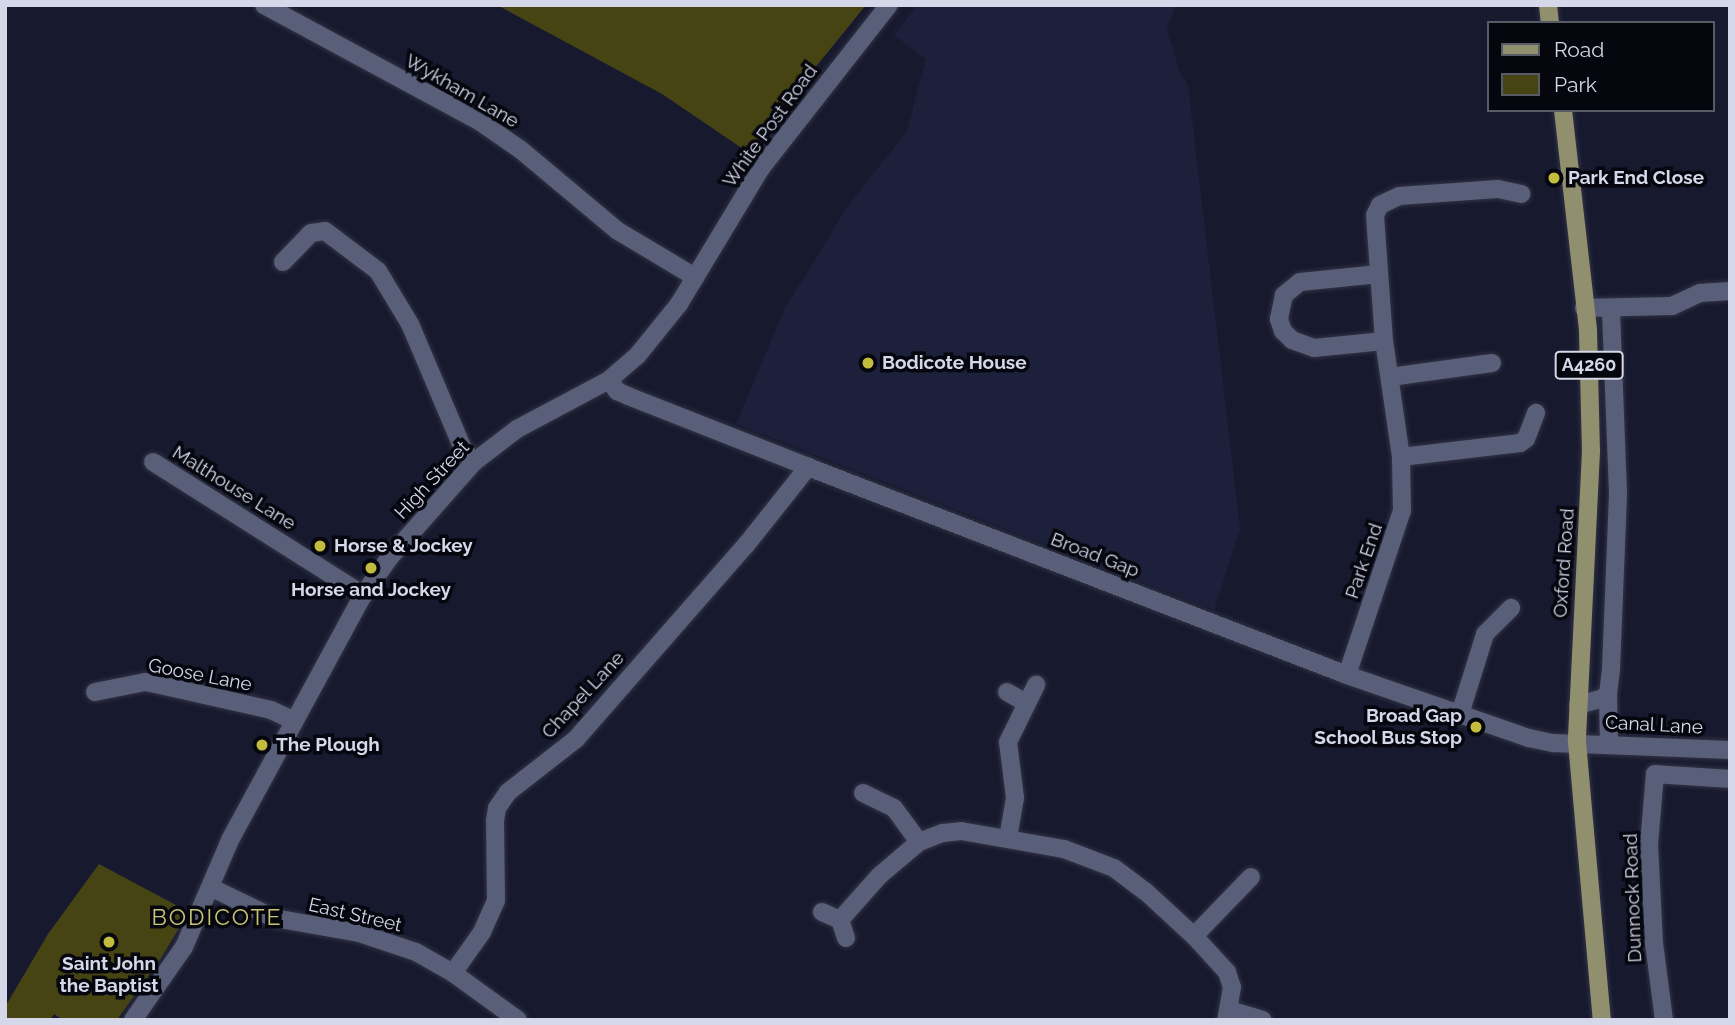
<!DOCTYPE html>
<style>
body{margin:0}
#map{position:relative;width:1735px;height:1025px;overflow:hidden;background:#171a2f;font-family:Raleway,sans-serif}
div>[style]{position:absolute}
.built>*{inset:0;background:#1c203b}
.green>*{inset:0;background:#474414}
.roads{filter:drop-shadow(0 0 2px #323344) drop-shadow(0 0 2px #323344)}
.minor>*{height:18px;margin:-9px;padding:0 9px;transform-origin:9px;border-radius:9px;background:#5a5f79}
.major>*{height:18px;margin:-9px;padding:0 9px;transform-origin:9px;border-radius:9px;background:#91906e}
.dots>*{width:19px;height:19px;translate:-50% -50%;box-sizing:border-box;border:4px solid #05060e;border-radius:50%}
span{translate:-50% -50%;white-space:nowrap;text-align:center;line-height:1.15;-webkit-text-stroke:7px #05060e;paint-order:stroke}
.shield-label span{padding:2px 5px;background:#05060e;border:2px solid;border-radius:5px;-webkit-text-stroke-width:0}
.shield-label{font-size:18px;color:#d5d8e8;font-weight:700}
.street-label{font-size:19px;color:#d5d8e8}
.poi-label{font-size:19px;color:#d5d8e8;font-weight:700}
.left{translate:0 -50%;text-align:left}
.right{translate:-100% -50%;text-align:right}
.quarter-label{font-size:23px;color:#c9c476;letter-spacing:2px}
.frame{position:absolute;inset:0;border:7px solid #d5d8e8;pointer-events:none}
.legend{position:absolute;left:1487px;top:21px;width:228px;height:91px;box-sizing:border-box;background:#05060e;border:2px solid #585a65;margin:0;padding:9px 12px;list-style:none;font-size:21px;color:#d5d8e8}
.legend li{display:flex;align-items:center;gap:14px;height:35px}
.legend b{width:35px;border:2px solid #585a65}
</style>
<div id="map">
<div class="built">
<i style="clip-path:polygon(918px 5px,1176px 5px,1167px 28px,1179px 71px,1188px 85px,1240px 529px,1214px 610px,736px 424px,784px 310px,848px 206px,907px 131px,926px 59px,894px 35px)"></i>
</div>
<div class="green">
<i style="clip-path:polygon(497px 5px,866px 5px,779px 112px,752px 155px,662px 94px)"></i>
<i style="clip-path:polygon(99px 864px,189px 912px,160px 960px,117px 1020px,63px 1020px,54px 1014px,50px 1020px,5px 1020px,5px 1007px,48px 934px)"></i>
</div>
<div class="roads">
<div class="minor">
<i style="left:264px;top:5px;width:248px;rotate:28.4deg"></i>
<i style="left:482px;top:123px;width:47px;rotate:34.7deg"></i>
<i style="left:521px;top:150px;width:126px;rotate:39.9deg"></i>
<i style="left:618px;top:231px;width:90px;rotate:30.9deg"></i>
<i style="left:283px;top:262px;width:40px;rotate:-46deg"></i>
<i style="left:311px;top:233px;width:14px;rotate:-8deg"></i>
<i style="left:325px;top:231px;width:66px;rotate:37deg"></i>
<i style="left:378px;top:271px;width:62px;rotate:58.9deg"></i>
<i style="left:410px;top:324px;width:136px;rotate:67deg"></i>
<i style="left:463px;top:449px;width:17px;rotate:50deg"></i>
<i style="left:1379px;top:274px;width:79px;rotate:174.2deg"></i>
<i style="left:1300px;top:282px;width:21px;rotate:141deg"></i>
<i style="left:1284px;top:295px;width:25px;rotate:102deg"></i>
<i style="left:1279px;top:319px;width:13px;rotate:72deg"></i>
<i style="left:1283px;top:331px;width:13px;rotate:45deg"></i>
<i style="left:1292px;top:340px;width:23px;rotate:20deg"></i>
<i style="left:1314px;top:348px;width:70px;rotate:-5.7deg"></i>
<i style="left:1584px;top:308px;width:88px;rotate:-1.3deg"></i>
<i style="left:1672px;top:306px;width:31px;rotate:-25deg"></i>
<i style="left:1700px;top:293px;width:30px;rotate:-4deg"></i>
<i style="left:1390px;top:377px;width:103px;rotate:-7.8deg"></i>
<i style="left:609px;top:380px;width:14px;rotate:54deg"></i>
<i style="left:617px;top:391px;width:12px;rotate:24deg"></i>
<i style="left:628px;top:396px;width:193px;rotate:21.5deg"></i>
<i style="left:808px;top:467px;width:578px;rotate:21.1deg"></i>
<i style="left:1347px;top:675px;width:193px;rotate:19.1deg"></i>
<i style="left:1529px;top:738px;width:25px;rotate:12deg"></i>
<i style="left:1553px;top:743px;width:177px;rotate:2.3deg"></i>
<i style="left:1401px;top:457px;width:120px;rotate:-6.7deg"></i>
<i style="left:1520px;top:443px;width:7px;rotate:-34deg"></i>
<i style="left:1526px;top:439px;width:28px;rotate:-69deg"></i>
<i style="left:153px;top:462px;width:249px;rotate:32.3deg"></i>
<i style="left:1347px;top:675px;width:173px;rotate:-71.5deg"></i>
<i style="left:1402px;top:511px;width:54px;rotate:-91.1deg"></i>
<i style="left:1401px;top:457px;width:117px;rotate:-98.3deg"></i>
<i style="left:1384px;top:341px;width:126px;rotate:-94.1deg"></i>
<i style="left:1375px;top:215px;width:11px;rotate:-63deg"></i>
<i style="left:1380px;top:205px;width:21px;rotate:-25deg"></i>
<i style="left:1399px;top:196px;width:99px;rotate:-4deg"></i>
<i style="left:1498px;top:189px;width:24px;rotate:12deg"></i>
<i style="left:95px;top:692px;width:51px;rotate:-11.3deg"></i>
<i style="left:145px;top:682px;width:15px;rotate:11deg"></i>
<i style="left:160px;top:685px;width:114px;rotate:12.7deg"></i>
<i style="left:271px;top:710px;width:26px;rotate:25deg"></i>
<i style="left:1007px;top:692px;width:22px;rotate:30deg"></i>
<i style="left:1608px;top:694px;width:50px;rotate:88.9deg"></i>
<i style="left:1578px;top:705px;width:24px;rotate:-15deg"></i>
<i style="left:1601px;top:699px;width:9px;rotate:-36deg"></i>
<i style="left:1608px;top:694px;width:25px;rotate:-83deg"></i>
<i style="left:1611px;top:669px;width:176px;rotate:-87.7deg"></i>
<i style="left:1618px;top:493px;width:185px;rotate:-92.2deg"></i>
<i style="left:1460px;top:714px;width:84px;rotate:-72.6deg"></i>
<i style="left:1485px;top:634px;width:37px;rotate:-45deg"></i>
<i style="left:863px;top:793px;width:34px;rotate:26deg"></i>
<i style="left:894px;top:808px;width:42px;rotate:53.7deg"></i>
<i style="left:1008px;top:838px;width:41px;rotate:-80.1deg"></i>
<i style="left:1015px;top:798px;width:56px;rotate:-97.1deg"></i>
<i style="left:1008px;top:742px;width:64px;rotate:-63.8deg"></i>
<i style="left:212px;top:888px;width:69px;rotate:25.8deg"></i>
<i style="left:274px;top:918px;width:86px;rotate:10deg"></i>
<i style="left:359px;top:933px;width:60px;rotate:18.4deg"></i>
<i style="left:416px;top:952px;width:43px;rotate:29.6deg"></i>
<i style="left:453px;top:973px;width:80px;rotate:35.9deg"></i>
<i style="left:822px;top:912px;width:20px;rotate:24deg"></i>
<i style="left:1194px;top:936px;width:82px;rotate:-46deg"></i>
<i style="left:846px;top:938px;width:19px;rotate:-108deg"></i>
<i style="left:840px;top:920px;width:59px;rotate:-48.4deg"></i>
<i style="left:879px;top:876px;width:52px;rotate:-40.4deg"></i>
<i style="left:919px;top:842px;width:26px;rotate:-21deg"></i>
<i style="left:943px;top:833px;width:18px;rotate:-6deg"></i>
<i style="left:961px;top:831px;width:105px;rotate:9.9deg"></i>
<i style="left:1064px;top:849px;width:53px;rotate:20.8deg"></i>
<i style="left:1114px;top:868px;width:39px;rotate:37deg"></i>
<i style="left:1145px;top:891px;width:67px;rotate:42.6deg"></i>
<i style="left:1194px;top:936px;width:49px;rotate:47.5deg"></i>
<i style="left:1227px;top:972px;width:16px;rotate:72deg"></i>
<i style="left:1232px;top:987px;width:34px;rotate:100deg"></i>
<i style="left:453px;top:973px;width:50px;rotate:-54.7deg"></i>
<i style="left:482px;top:932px;width:34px;rotate:-66deg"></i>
<i style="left:496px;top:901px;width:80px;rotate:-90.7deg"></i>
<i style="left:495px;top:821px;width:13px;rotate:-81deg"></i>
<i style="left:497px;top:808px;width:19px;rotate:-55deg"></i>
<i style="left:508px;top:792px;width:86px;rotate:-37.9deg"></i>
<i style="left:576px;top:739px;width:258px;rotate:-48.8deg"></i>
<i style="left:746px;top:545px;width:100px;rotate:-51.5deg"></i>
<i style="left:1230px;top:1010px;width:34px;rotate:17deg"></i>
<i style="left:133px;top:1020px;width:89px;rotate:-55.1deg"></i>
<i style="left:184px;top:947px;width:116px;rotate:-66.7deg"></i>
<i style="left:230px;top:840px;width:279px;rotate:-61.5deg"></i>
<i style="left:363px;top:595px;width:47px;rotate:-54.6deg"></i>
<i style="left:390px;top:557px;width:127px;rotate:-48.5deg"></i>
<i style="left:474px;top:462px;width:54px;rotate:-37.5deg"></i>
<i style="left:517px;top:429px;width:104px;rotate:-28deg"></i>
<i style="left:609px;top:380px;width:37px;rotate:-41deg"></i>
<i style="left:637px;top:356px;width:67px;rotate:-51.1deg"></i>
<i style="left:679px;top:304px;width:159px;rotate:-58.9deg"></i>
<i style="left:761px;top:168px;width:207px;rotate:-51.9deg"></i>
<i style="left:1664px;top:1020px;width:78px;rotate:-97.4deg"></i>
<i style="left:1654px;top:943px;width:98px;rotate:-92.9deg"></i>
<i style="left:1649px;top:845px;width:71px;rotate:-85.2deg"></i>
<i style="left:1655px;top:774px;width:75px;rotate:3.8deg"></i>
</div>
<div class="major">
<i style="left:1548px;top:5px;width:18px;rotate:84deg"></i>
<i style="left:1563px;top:110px;width:221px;rotate:83.5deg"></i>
<i style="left:1588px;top:330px;width:121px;rotate:88.6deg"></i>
<i style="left:1591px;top:451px;width:291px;rotate:92.8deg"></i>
<i style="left:1577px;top:742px;width:279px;rotate:84.9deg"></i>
</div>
</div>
<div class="dots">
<i style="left:1554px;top:178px;background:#c4bc3d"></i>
<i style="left:868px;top:363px;background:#c4bc3d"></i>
<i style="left:320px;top:546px;background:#c4bc3d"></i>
<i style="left:371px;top:568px;background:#c4bc3d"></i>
<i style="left:1476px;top:727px;background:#c4bc3d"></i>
<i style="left:262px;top:745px;background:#c4bc3d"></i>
<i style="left:109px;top:942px;background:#c4bc3d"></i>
</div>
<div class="shield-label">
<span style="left:1589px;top:365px">A4260</span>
</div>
<div class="street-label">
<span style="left:462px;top:91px;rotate:30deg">Wykham Lane</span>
<span style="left:770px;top:126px;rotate:-54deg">White Post Road</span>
<span style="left:432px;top:480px;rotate:-47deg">High Street</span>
<span style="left:234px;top:488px;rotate:32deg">Malthouse Lane</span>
<span style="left:1095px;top:555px;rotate:21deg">Broad Gap</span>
<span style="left:1364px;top:561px;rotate:-71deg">Park End</span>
<span style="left:1564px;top:563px;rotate:-86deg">Oxford Road</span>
<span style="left:200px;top:675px;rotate:11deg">Goose Lane</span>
<span style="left:583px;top:695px;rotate:-47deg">Chapel Lane</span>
<span style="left:1654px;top:725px;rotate:3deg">Canal Lane</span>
<span style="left:1633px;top:898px;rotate:-92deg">Dunnock Road</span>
<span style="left:355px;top:915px;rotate:13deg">East Street</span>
</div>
<div class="poi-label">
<span class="left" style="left:1568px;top:178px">Park End Close</span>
<span class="left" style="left:882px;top:363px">Bodicote House</span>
<span class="left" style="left:334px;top:546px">Horse &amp; Jockey</span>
<span style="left:371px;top:590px">Horse and Jockey</span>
<span class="right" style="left:1462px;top:727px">Broad Gap<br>School Bus Stop</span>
<span class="left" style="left:276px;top:745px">The Plough</span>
<span style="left:109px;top:975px">Saint John<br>the Baptist</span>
</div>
<div class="quarter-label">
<span style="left:217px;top:917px">BODICOTE</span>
</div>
<div class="frame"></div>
<ul class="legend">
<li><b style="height:9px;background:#91906e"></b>Road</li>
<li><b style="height:19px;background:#474414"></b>Park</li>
</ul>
</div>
